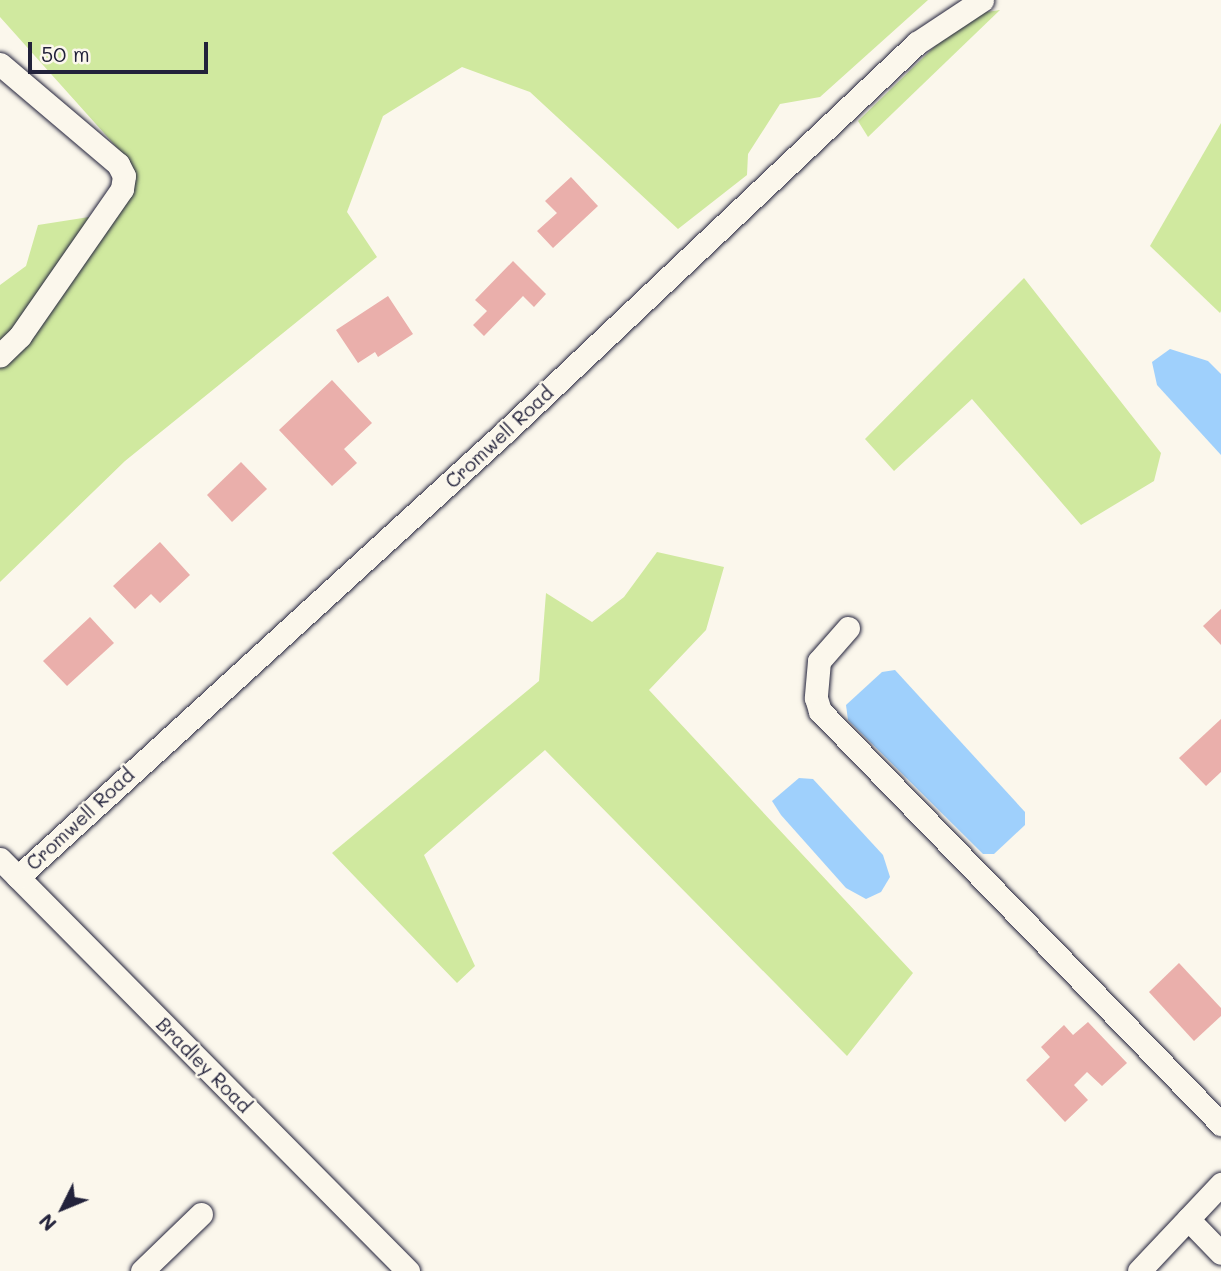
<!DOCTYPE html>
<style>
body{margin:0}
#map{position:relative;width:1221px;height:1271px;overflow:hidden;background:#fbf7ec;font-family:Mali,sans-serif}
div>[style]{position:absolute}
.green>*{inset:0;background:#d0e99f}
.water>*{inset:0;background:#9fd0fc}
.building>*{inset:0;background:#eaafab}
.roads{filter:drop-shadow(0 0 2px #22223b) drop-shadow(0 0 2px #22223b)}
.minor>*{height:23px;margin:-11.5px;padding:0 11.5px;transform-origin:11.5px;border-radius:11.5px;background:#fbf7ec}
span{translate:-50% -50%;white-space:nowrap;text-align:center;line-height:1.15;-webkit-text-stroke:5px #fbf7ec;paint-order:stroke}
.street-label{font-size:19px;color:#22223b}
.north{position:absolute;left:28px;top:1173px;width:70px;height:70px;-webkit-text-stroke:5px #fbf7ec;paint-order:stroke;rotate:227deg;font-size:19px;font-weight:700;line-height:28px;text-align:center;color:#22223b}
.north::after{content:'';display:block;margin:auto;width:24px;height:32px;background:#22223b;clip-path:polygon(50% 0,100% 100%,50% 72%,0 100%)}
.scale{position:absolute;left:28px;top:42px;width:180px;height:32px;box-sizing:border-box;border:4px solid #22223b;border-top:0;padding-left:9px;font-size:21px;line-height:24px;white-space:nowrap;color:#22223b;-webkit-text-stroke:5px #fbf7ec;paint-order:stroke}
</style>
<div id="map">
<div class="green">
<i style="clip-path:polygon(0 0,928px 0,820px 97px,780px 104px,748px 154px,747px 175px,678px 229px,530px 92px,462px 67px,383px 116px,347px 212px,377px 257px,125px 461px,0 582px,0 285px,26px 266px,38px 225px,121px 212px,129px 161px,0 17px)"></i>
<i style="clip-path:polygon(1000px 10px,868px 137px,858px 121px,967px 15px)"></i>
<i style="clip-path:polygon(1221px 123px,1221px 311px,1220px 313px,1150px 246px)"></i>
<i style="clip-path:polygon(1024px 278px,1161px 453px,1154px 481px,1081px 525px,972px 399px,894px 471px,865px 439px)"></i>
<i style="clip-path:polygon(657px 552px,724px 567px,706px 630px,649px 690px,913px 973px,847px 1056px,545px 750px,424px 855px,475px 966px,457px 983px,332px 853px,539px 681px,546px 593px,592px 622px,624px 597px)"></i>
</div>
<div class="water">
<i style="clip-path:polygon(1170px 349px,1208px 361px,1221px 374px,1221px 455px,1157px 385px,1152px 362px)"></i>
<i style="clip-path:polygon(895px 670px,1025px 812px,1025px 825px,994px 854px,983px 854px,848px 720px,846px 705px,882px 672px)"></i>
<i style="clip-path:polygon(799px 778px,813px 779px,883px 855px,890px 877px,881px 892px,866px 899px,846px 888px,781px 815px,772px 801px)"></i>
</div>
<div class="building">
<i style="clip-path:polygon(571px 177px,598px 206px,553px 248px,537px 231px,557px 213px,545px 201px)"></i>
<i style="clip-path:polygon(513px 261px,546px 294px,534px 307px,523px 296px,484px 336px,473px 325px,487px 311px,475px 300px)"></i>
<i style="clip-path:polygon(388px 296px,413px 334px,378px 357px,375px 352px,358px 363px,336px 330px)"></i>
<i style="clip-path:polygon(332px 380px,372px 423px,344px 449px,357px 463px,332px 486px,279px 430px)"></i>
<i style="clip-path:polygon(241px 462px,267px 489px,232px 522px,207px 495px)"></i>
<i style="clip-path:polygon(160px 542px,190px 575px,160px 603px,151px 594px,135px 609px,113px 586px)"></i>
<i style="clip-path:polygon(1221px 609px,1221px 645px,1203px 626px)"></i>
<i style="clip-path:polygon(90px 617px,114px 643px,67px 686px,43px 661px)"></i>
<i style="clip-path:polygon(1221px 719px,1221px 772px,1206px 786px,1179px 758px)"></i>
<i style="clip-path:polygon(1179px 963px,1221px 1008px,1221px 1016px,1194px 1041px,1149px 992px)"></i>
<i style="clip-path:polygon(1088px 1022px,1127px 1063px,1102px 1086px,1087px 1072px,1074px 1085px,1088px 1100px,1065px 1122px,1026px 1080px,1050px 1057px,1041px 1047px,1064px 1025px,1073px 1035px)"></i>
</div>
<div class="roads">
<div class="minor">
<i style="left:0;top:64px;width:155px;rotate:40.3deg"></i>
<i style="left:118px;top:164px;width:13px;rotate:63deg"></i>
<i style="left:124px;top:176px;width:13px;rotate:99deg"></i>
<i style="left:122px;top:189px;width:179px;rotate:124.8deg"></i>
<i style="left:20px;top:336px;width:28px;rotate:136deg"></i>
<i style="left:848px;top:628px;width:44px;rotate:131.3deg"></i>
<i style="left:819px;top:661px;width:37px;rotate:95deg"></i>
<i style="left:816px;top:698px;width:14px;rotate:73deg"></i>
<i style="left:820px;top:711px;width:576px;rotate:45.84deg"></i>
<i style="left:0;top:859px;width:580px;rotate:45.28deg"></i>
<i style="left:18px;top:877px;width:660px;rotate:-42.42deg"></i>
<i style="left:505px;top:432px;width:567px;rotate:-43.36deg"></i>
<i style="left:917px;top:43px;width:78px;rotate:-33.5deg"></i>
<i style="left:1188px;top:1219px;width:47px;rotate:45.9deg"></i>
<i style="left:142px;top:1271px;width:82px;rotate:-44deg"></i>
<i style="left:1139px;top:1271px;width:120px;rotate:-46.7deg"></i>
</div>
</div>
<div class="street-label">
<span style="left:499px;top:437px;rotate:-43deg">Cromwell Road</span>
<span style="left:80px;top:819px;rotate:-43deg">Cromwell Road</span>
<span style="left:204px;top:1065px;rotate:45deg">Bradley Road</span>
</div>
<div class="north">N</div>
<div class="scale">50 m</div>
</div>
